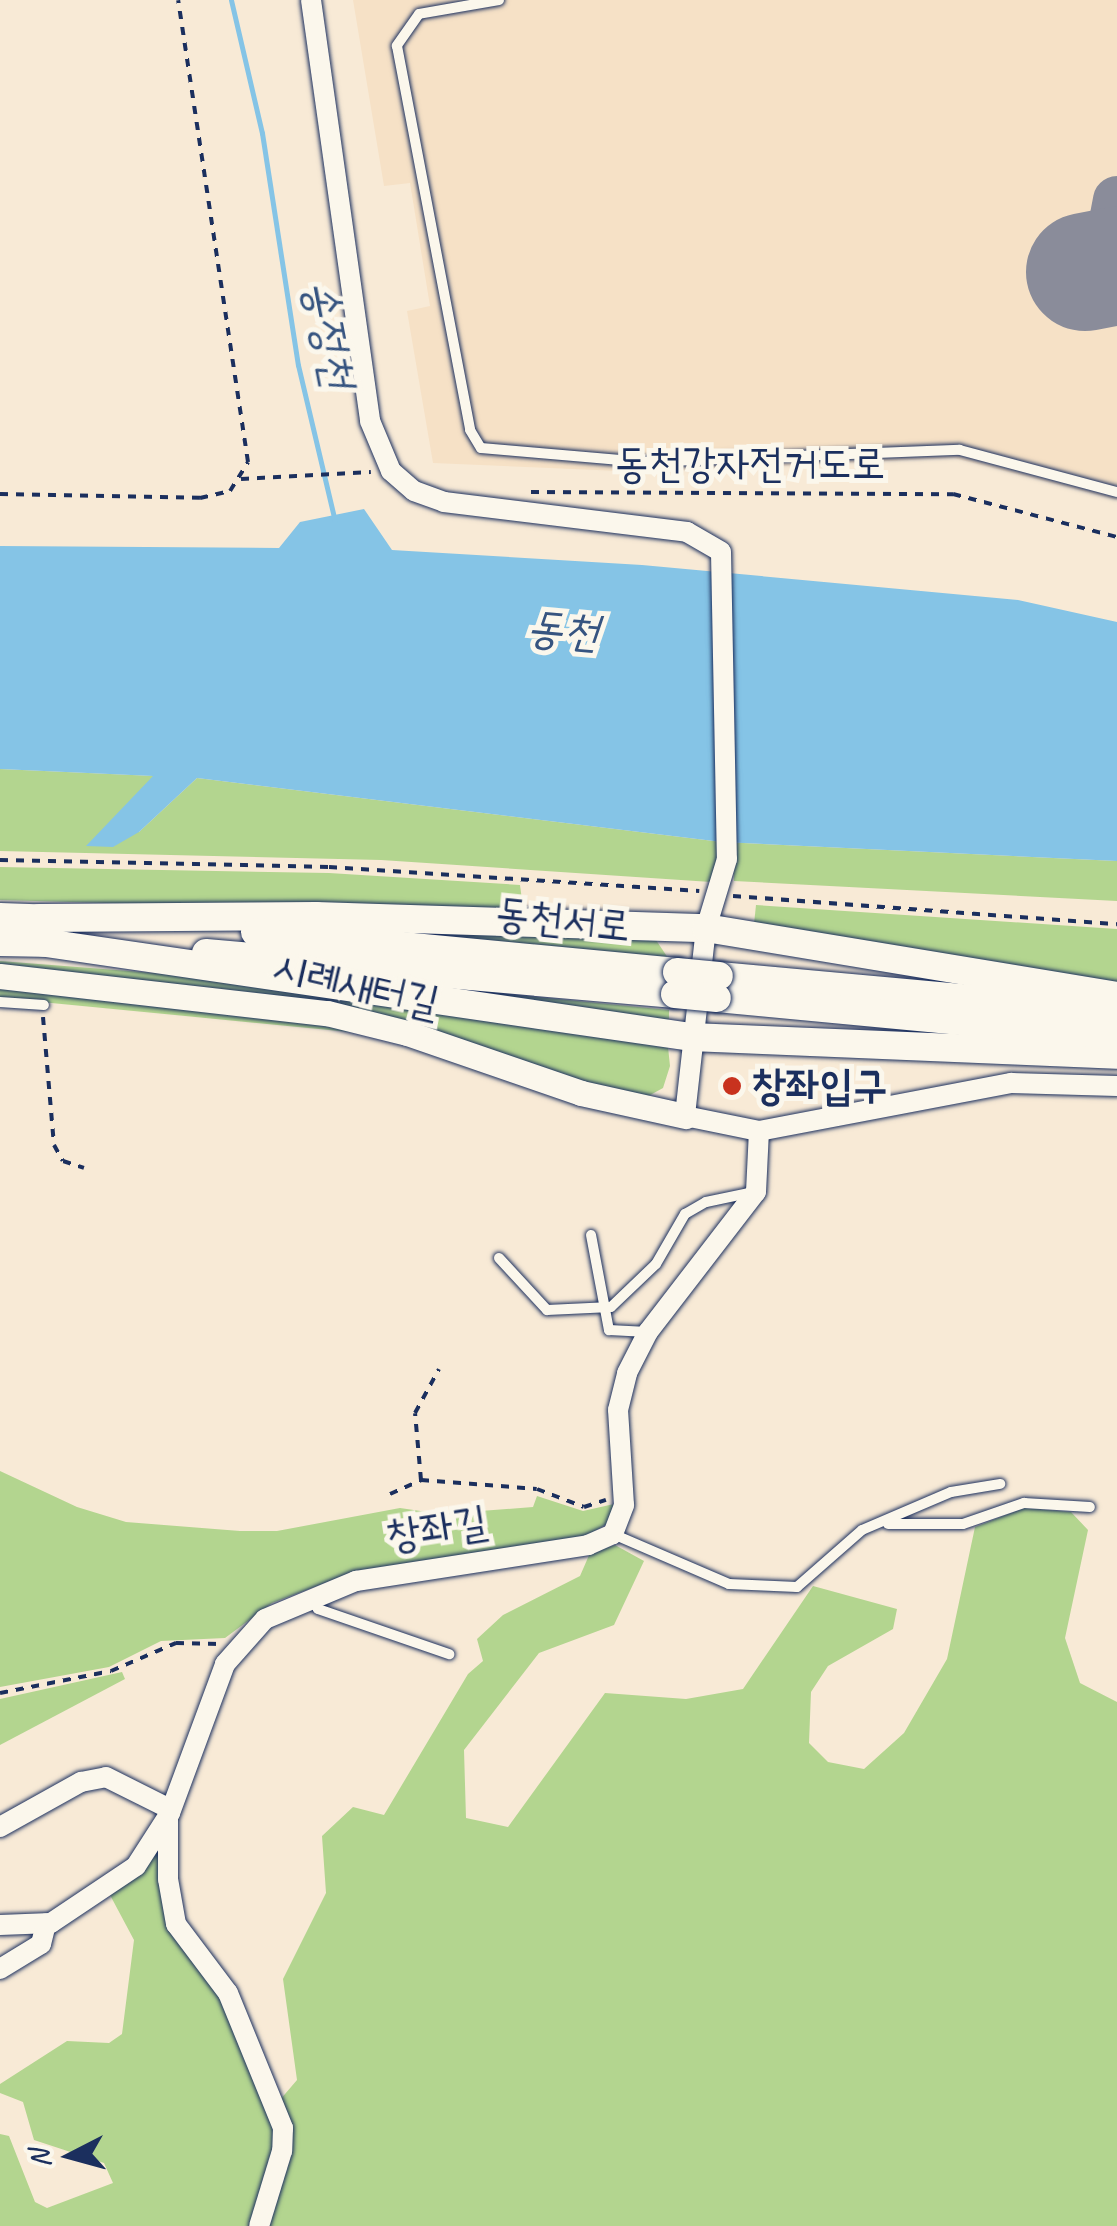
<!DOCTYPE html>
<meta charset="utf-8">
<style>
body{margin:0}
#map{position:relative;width:1117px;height:2226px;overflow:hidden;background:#f8ead6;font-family:Caveat,"Poor Story",sans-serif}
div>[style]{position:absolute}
.built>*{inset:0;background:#f6e1c6}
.green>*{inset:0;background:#b3d58f}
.water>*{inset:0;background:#85c4e6}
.stream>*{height:5px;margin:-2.5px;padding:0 2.5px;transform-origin:2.5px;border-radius:2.5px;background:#85c4e6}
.taxiway>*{height:48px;margin:-24px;padding:0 24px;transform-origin:24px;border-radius:24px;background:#8a8c9a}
.runway>*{height:118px;margin:-59px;padding:0 59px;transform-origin:59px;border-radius:59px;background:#8a8c9a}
.path>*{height:4px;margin-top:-2px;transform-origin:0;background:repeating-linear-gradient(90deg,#1b2f5e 0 8px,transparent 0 16px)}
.roads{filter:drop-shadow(0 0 2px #1b2f5e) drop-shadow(0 0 2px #1b2f5e)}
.service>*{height:10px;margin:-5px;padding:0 5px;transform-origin:5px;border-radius:5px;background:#fbf7ec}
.minor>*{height:20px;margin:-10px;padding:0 10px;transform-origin:10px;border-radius:10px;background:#fbf7ec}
.tertiary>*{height:25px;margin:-12.5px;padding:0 12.5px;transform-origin:12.5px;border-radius:12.5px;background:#fbf7ec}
.secondary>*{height:28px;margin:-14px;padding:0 14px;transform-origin:14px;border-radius:14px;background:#fbf7ec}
.bridges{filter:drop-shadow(0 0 2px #1b2f5e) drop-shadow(0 0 2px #1b2f5e)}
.secondary-bridge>*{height:28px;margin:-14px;padding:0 14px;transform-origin:14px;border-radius:14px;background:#fbf7ec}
.dots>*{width:28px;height:28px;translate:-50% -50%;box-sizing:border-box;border:5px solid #fbf7ec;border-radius:50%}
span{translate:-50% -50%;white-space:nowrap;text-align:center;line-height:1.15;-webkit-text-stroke:10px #fbf7ec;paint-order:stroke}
.street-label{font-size:42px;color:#1b2f5e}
.poi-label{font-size:42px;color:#1b2f5e;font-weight:700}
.left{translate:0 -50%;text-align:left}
.water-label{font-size:45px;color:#365480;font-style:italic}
.north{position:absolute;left:20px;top:2106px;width:100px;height:100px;-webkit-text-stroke:8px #fbf7ec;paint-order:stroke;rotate:264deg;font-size:28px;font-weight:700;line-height:40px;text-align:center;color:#1b2f5e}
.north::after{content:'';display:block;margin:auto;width:35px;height:45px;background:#1b2f5e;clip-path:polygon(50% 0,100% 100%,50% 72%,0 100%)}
</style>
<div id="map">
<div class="built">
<i style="clip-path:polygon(353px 0,1117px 0,1117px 500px,954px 458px,643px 472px,433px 463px,407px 311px,430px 306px,410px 183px,384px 186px)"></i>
</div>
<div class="green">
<i style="clip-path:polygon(0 769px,154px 776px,114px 821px,139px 832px,197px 778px,722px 842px,1117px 861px,1117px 901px,734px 881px,733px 863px,711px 882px,381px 860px,0 851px)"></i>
<i style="clip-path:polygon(0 867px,329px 873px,520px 885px,524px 915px,0 900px)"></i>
<i style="clip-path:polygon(756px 905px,1117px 929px,1117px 985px,754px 924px)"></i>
<i style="clip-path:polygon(354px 930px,656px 940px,670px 961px)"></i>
<i style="clip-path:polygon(0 961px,193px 976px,668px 1047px,670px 1066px,663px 1088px,643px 1099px,328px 1004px,0 966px)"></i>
<i style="clip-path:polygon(302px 974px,669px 1010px,669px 1018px,668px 1021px)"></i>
<i style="clip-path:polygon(0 988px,339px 1026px,360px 1033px,0 998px)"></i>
<i style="clip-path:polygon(0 1471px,77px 1507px,126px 1522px,240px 1531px,277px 1531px,400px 1508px,441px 1514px,533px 1507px,537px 1496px,583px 1511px,614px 1504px,608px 1523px,587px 1536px,354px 1572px,272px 1603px,225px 1638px,161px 1641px,109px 1667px,0 1687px)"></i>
<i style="clip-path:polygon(1024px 1508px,1071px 1512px,1088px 1530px,1065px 1638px,1080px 1683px,1117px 1702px,1117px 2226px,0 2226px,0 2134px,9px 2136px,35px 2202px,47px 2208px,113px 2183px,104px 2163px,34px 2140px,23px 2102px,0 2093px,0 2084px,67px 2041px,109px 2043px,122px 2034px,134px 1940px,110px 1895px,161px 1846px,162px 1884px,279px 2101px,297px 2080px,283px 1979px,326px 1893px,322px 1836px,353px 1807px,384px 1815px,468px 1674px,483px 1661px,477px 1639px,503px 1615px,580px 1576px,590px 1553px,615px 1545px,644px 1561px,614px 1625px,539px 1653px,464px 1750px,466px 1818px,508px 1827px,605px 1693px,686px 1699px,743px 1689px,813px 1586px,897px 1609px,893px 1629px,828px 1666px,811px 1692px,809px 1743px,828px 1762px,864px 1769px,904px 1733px,947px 1659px,975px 1527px)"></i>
<i style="clip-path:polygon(122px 1672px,125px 1679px,0 1745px,0 1699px)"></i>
</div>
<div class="water">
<i style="clip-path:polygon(364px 509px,392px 550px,642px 565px,1018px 600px,1117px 622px,1117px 861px,722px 842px,197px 778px,139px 832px,113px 847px,86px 846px,153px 776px,0 769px,0 546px,279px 548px,300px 522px)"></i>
</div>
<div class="stream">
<i style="left:231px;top:0;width:137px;rotate:76.9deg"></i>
<i style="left:262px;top:133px;width:235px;rotate:81.2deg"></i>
<i style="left:298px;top:365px;width:160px;rotate:76.7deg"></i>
</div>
<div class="taxiway">
<i style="left:1117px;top:200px;width:48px;rotate:100.8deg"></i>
<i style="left:1108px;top:247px;width:29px;rotate:72deg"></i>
</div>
<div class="runway">
<i style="left:1085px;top:272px;width:33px;rotate:-11deg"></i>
</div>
<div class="path">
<i style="left:241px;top:479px;width:130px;rotate:-3.1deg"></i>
<i style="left:531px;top:492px;width:422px;rotate:0.3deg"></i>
<i style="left:953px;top:494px;width:170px;rotate:14.7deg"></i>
<i style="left:0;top:494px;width:200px;rotate:1.1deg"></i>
<i style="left:200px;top:498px;width:31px;rotate:-13deg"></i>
<i style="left:230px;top:491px;width:34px;rotate:-58deg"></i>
<i style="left:248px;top:462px;width:467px;rotate:-98.6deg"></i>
<i style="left:0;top:860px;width:329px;rotate:1.2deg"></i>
<i style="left:329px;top:867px;width:371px;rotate:3.7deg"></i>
<i style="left:733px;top:896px;width:385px;rotate:4.2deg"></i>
<i style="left:43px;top:1017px;width:128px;rotate:85.1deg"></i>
<i style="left:54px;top:1145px;width:18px;rotate:61deg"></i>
<i style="left:63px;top:1161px;width:22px;rotate:18deg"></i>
<i style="left:421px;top:1480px;width:67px;rotate:-95.1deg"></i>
<i style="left:415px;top:1413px;width:50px;rotate:-61.4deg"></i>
<i style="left:390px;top:1494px;width:34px;rotate:-24deg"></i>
<i style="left:421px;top:1480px;width:116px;rotate:4.4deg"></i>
<i style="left:537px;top:1489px;width:50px;rotate:21deg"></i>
<i style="left:584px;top:1507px;width:23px;rotate:-18deg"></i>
<i style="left:0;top:1693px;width:113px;rotate:-11.2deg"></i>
<i style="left:111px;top:1671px;width:71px;rotate:-23.3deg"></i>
<i style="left:176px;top:1643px;width:44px;rotate:1.3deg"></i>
</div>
<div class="roads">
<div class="service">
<i style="left:499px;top:0;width:81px;rotate:170.1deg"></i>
<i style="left:419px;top:14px;width:39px;rotate:125deg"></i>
<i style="left:397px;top:46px;width:391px;rotate:79.2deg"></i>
<i style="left:470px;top:430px;width:21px;rotate:59deg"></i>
<i style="left:481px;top:448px;width:163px;rotate:4.9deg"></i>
<i style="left:643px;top:462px;width:317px;rotate:-2.2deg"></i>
<i style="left:960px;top:450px;width:163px;rotate:15deg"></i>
<i style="left:0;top:1002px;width:44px;rotate:3.9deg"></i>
<i style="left:591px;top:1235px;width:97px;rotate:79.3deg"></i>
<i style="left:609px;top:1330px;width:39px;rotate:3deg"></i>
<i style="left:499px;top:1258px;width:71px;rotate:47.3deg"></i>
<i style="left:547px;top:1310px;width:64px;rotate:-2.7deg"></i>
<i style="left:611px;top:1307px;width:62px;rotate:-43.7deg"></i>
<i style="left:656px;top:1264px;width:58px;rotate:-59.9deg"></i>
<i style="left:685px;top:1214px;width:24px;rotate:-30deg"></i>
<i style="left:706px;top:1202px;width:48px;rotate:-12deg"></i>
<i style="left:888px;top:1524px;width:75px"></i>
<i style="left:963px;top:1524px;width:65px;rotate:-19deg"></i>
<i style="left:1024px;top:1503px;width:66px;rotate:3.5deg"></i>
<i style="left:613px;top:1534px;width:126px;rotate:23.3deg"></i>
<i style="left:729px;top:1584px;width:68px;rotate:2.5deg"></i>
<i style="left:797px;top:1587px;width:86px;rotate:-41.2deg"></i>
<i style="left:862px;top:1530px;width:97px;rotate:-23.1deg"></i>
<i style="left:951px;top:1492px;width:50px;rotate:-9.3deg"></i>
<i style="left:310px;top:1597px;width:14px;rotate:56deg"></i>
<i style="left:318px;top:1609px;width:139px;rotate:19deg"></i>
</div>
<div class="minor">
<i style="left:311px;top:0;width:425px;rotate:82deg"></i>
<i style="left:370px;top:421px;width:54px;rotate:67.2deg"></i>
<i style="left:391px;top:471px;width:30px;rotate:41deg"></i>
<i style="left:414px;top:491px;width:32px;rotate:20deg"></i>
<i style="left:444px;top:502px;width:245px;rotate:7deg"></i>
<i style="left:687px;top:532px;width:39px;rotate:30deg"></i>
<i style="left:721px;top:552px;width:307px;rotate:88.9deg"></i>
<i style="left:727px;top:859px;width:72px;rotate:106.9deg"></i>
<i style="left:706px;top:928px;width:189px;rotate:96.4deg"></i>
<i style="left:685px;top:1116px;width:76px;rotate:11.5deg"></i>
<i style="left:759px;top:1131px;width:257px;rotate:-10.8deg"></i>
<i style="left:1011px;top:1083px;width:106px;rotate:1.6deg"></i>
<i style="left:0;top:1827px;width:93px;rotate:-29.1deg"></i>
<i style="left:81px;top:1782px;width:25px;rotate:-11deg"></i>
<i style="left:106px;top:1777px;width:69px;rotate:26.6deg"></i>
<i style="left:168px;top:1808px;width:71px;rotate:90deg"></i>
<i style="left:168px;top:1879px;width:46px;rotate:79.9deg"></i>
<i style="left:176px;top:1924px;width:86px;rotate:53deg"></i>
<i style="left:228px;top:1993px;width:146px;rotate:67.8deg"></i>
<i style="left:283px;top:2128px;width:23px;rotate:92deg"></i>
<i style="left:282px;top:2151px;width:78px;rotate:107deg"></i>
<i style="left:0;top:1925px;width:51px;rotate:-2.2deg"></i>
<i style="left:51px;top:1923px;width:102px;rotate:-33.8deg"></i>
<i style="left:136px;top:1866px;width:63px;rotate:-57.3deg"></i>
<i style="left:170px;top:1813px;width:159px;rotate:-69.7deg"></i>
<i style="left:225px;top:1664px;width:60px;rotate:-48.4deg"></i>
<i style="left:265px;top:1619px;width:99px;rotate:-22.7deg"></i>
<i style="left:356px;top:1581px;width:235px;rotate:-8.8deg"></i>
<i style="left:588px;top:1545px;width:27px;rotate:-24deg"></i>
<i style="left:613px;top:1534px;width:31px;rotate:-69deg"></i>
<i style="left:624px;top:1505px;width:95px;rotate:-93.6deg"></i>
<i style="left:618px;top:1410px;width:38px;rotate:-76deg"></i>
<i style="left:627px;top:1373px;width:46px;rotate:-62.9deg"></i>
<i style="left:648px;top:1332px;width:177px;rotate:-52.4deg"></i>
<i style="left:756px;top:1192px;width:61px;rotate:-87.2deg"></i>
<i style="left:0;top:1969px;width:48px;rotate:-31.4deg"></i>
<i style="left:41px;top:1944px;width:21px;rotate:-76deg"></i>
</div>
<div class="tertiary">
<i style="left:0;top:976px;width:329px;rotate:6.5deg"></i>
<i style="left:327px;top:1013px;width:82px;rotate:14deg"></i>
<i style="left:407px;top:1033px;width:184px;rotate:19deg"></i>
<i style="left:581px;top:1093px;width:107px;rotate:12.5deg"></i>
</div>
<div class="secondary">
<i style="left:0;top:917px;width:58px;rotate:2deg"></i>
<i style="left:39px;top:918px;width:277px;rotate:-0.4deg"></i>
<i style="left:316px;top:916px;width:390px;rotate:1.8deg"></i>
<i style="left:706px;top:928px;width:417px;rotate:9.4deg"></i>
<i style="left:255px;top:932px;width:424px;rotate:5.4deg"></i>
<i style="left:0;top:942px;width:53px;rotate:1.1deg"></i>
<i style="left:39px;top:942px;width:659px;rotate:8.29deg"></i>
<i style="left:691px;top:1037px;width:426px;rotate:2.4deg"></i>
<i style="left:206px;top:953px;width:471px;rotate:5deg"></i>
<i style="left:719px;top:976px;width:394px;rotate:5.2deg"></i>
<i style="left:717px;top:998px;width:402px;rotate:5.4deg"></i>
</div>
</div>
<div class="bridges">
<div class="secondary-bridge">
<i style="left:677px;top:972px;width:42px;rotate:5.4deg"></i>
<i style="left:675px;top:994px;width:42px;rotate:5.4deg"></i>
</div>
</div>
<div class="dots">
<i style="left:732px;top:1086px;background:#c8321e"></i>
</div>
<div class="street-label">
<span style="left:750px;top:464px">동천강자전거도로</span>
<span style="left:563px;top:920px;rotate:6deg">동천서로</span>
<span style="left:356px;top:985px;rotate:13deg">시례새터길</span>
<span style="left:437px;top:1529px;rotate:-9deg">창좌길</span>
</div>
<div class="poi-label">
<span class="left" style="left:752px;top:1086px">창좌입구</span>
</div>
<div class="water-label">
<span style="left:329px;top:334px;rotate:79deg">송정천</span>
<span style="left:563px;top:630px;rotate:5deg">동천</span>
</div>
<div class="north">N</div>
</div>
